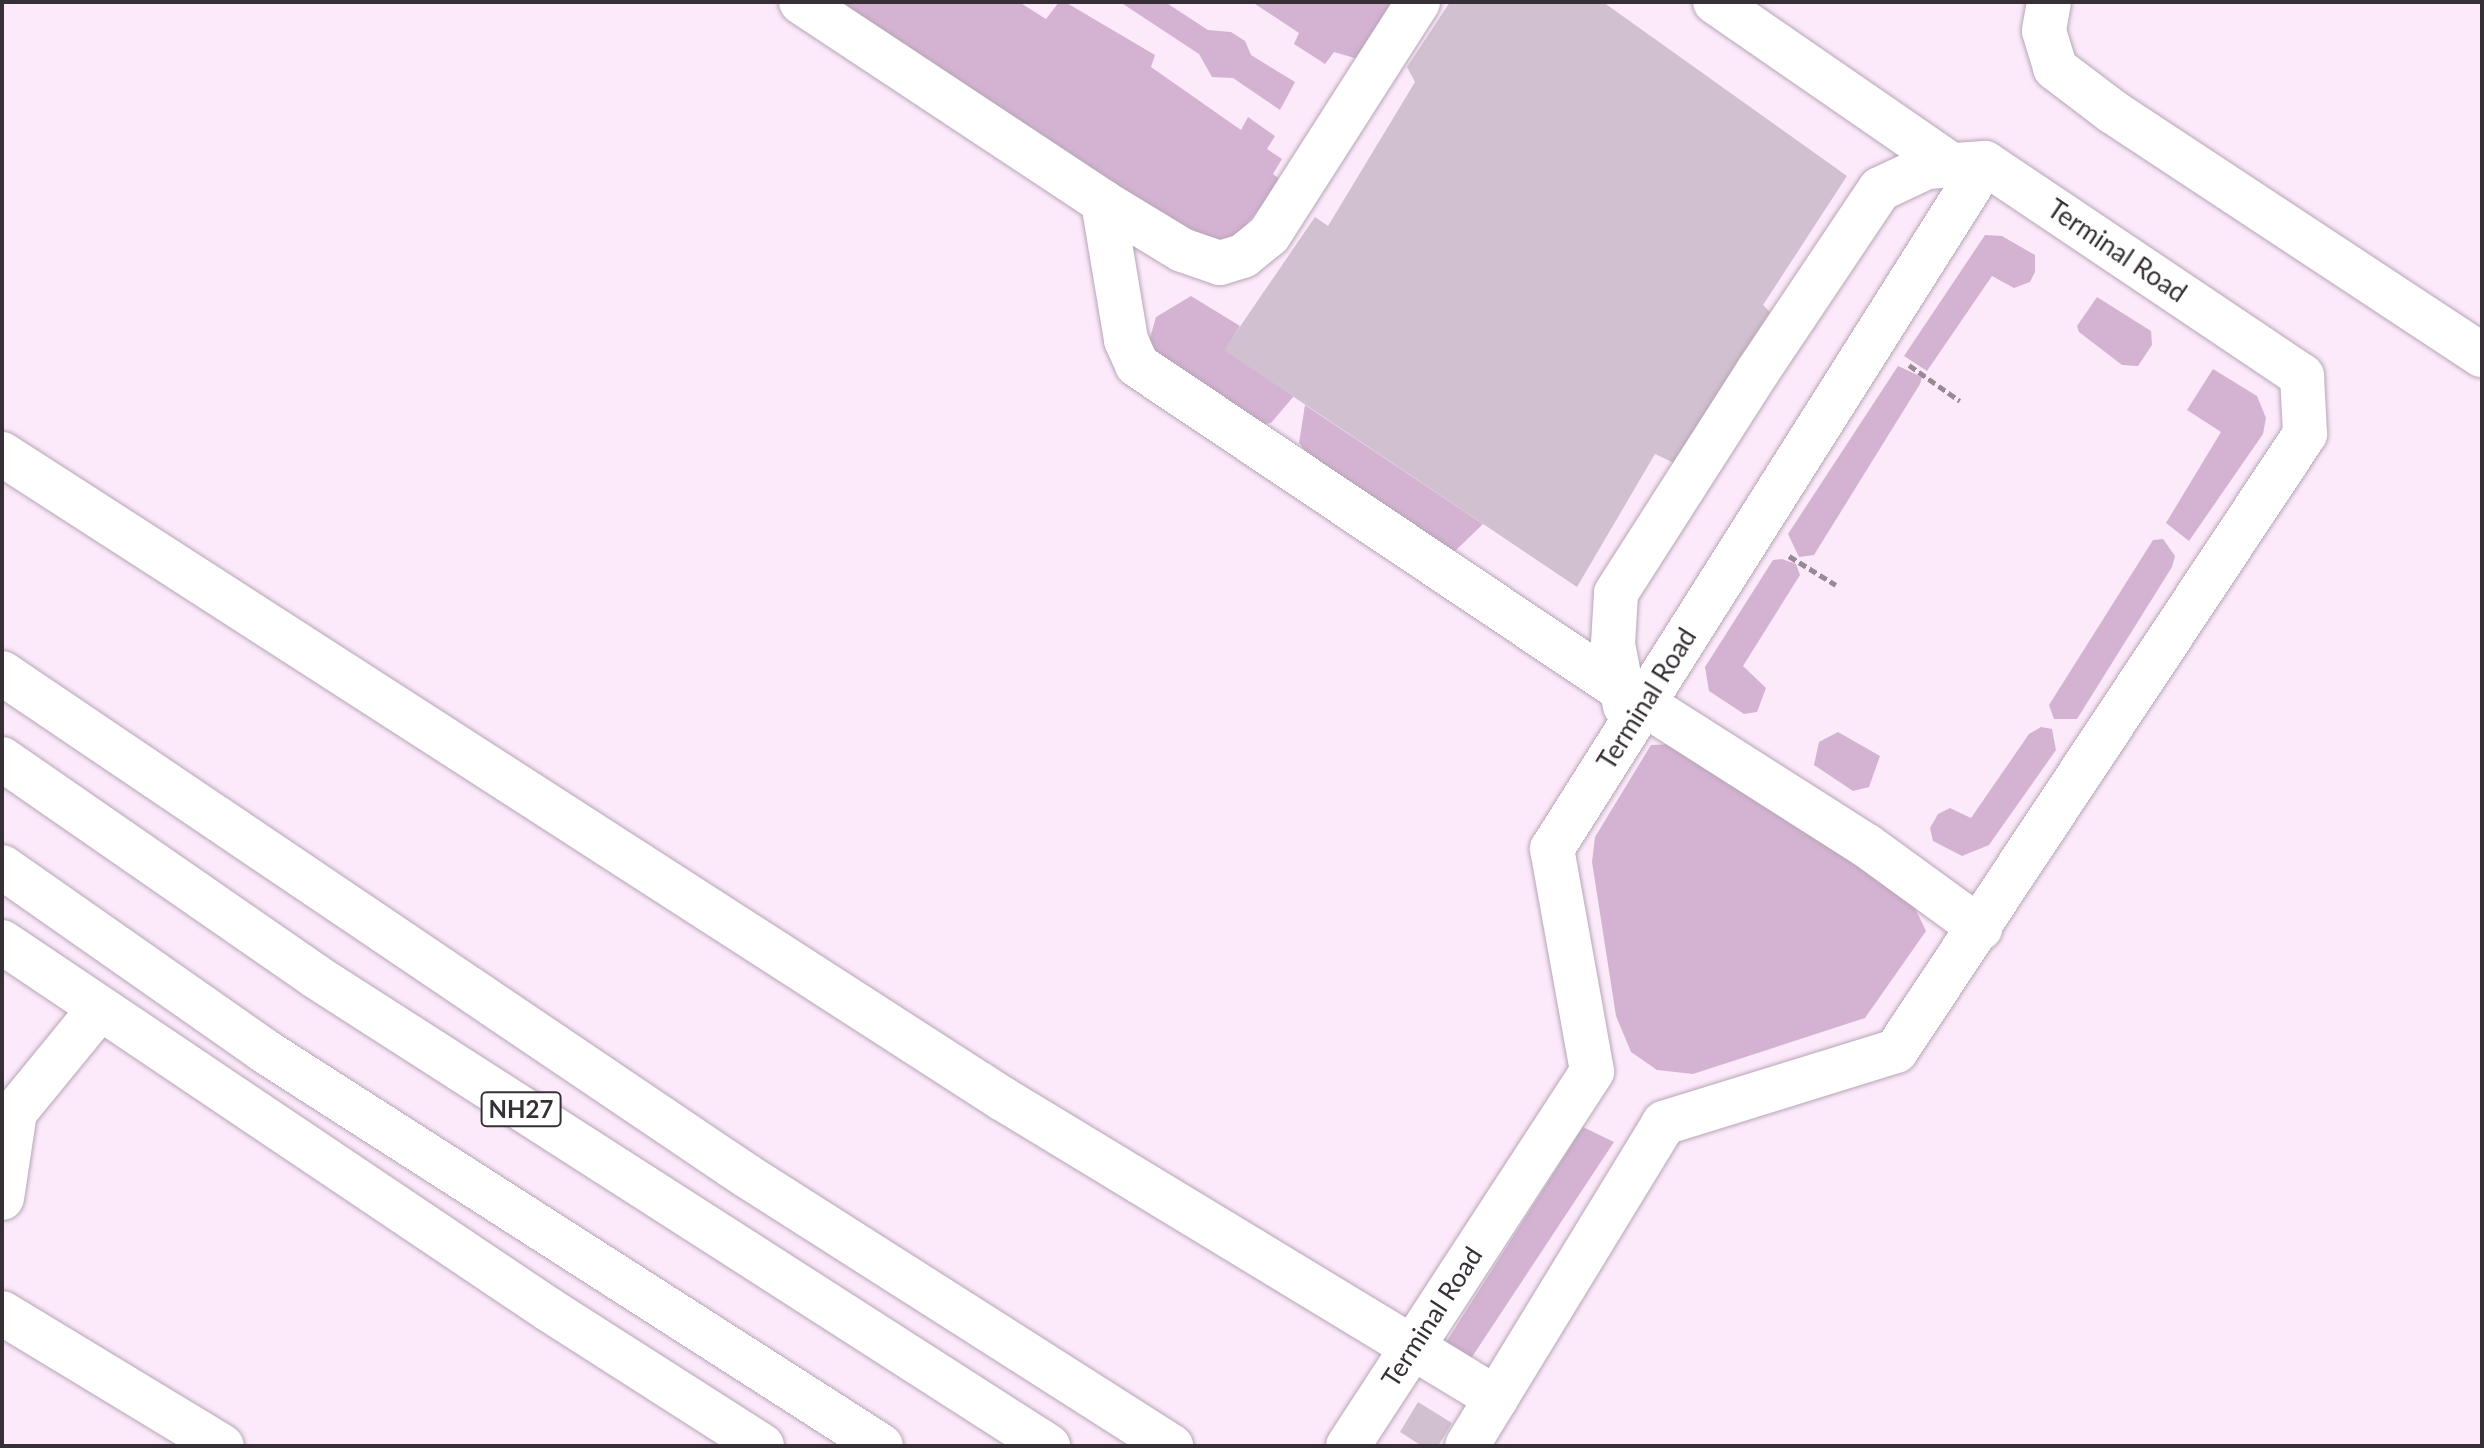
<!DOCTYPE html>
<style>
body{margin:0}
#map{position:relative;width:2484px;height:1448px;overflow:hidden;background:#fceafb;font-family:Lato,sans-serif}
div>[style]{position:absolute}
.green>*{inset:0;background:#d4b3d2}
.building>*{inset:0;background:#d1c0d0}
.path>*{height:5px;margin-top:-2.5px;transform-origin:0;background:repeating-linear-gradient(90deg,#968a95 0 8px,transparent 0 12px)}
.roads{filter:drop-shadow(0 0 2px #b6a5b5) drop-shadow(0 0 2px #b6a5b5)}
.minor>*{height:44px;margin:-22px;padding:0 22px;transform-origin:22px;border-radius:22px;background:#fff}
.highway>*{height:44px;margin:-22px;padding:0 22px;transform-origin:22px;border-radius:22px;background:#fff}
span{translate:-50% -50%;white-space:nowrap;text-align:center;line-height:1.15;-webkit-text-stroke:7px #fff;paint-order:stroke}
.shield-label span{padding:2px 6px;background:#fff;border:2px solid;border-radius:6px;-webkit-text-stroke-width:0}
.shield-label{font-size:24px;color:#363036;font-weight:700}
.street-label{font-size:26px;color:#363036}
.frame{position:absolute;inset:0;border:4px solid #363036;pointer-events:none}
</style>
<div id="map">
<div class="green">
<i style="clip-path:polygon(831px 2px,1019px 2px,1046px 19px,1059px 2px,1065px 2px,1155px 55px,1151px 67px,1241px 130px,1248px 117px,1275px 136px,1267px 149px,1282px 159px,1273px 174px,1282px 181px,1236px 237px,1200px 241px)"></i>
<i style="clip-path:polygon(1120px 2px,1165px 2px,1208px 30px,1231px 32px,1245px 41px,1251px 55px,1295px 82px,1280px 110px,1233px 78px,1212px 77px,1199px 54px)"></i>
<i style="clip-path:polygon(1252px 2px,1396px 2px,1358px 59px,1334px 52px,1325px 64px,1294px 44px,1299px 33px)"></i>
<i style="clip-path:polygon(1985px 235px,2002px 236px,2035px 255px,2035px 272px,2030px 282px,2014px 288px,1992px 276px,1927px 371px,1904px 356px)"></i>
<i style="clip-path:polygon(1191px 296px,1240px 326px,1225px 350px,1294px 396px,1271px 423px,1249px 427px,1153px 364px,1150px 338px,1156px 317px)"></i>
<i style="clip-path:polygon(2097px 297px,2151px 331px,2152px 345px,2138px 366px,2122px 365px,2079px 332px,2077px 326px)"></i>
<i style="clip-path:polygon(1898px 366px,1922px 377px,1920px 384px,1814px 555px,1799px 557px,1788px 534px)"></i>
<i style="clip-path:polygon(2213px 369px,2257px 396px,2266px 418px,2263px 434px,2189px 541px,2166px 523px,2221px 432px,2187px 410px)"></i>
<i style="clip-path:polygon(1305px 405px,1483px 524px,1453px 553px,1331px 483px,1299px 443px)"></i>
<i style="clip-path:polygon(2163px 539px,2175px 556px,2172px 567px,2077px 719px,2054px 719px,2049px 705px,2153px 540px)"></i>
<i style="clip-path:polygon(1782px 559px,1796px 564px,1800px 575px,1743px 666px,1766px 688px,1757px 712px,1744px 714px,1709px 691px,1705px 667px,1773px 560px)"></i>
<i style="clip-path:polygon(2041px 727px,2052px 729px,2056px 750px,1989px 845px,1962px 856px,1933px 841px,1930px 828px,1938px 814px,1950px 808px,1971px 818px,2029px 734px)"></i>
<i style="clip-path:polygon(1838px 732px,1880px 756px,1869px 787px,1853px 791px,1814px 765px,1819px 742px)"></i>
<i style="clip-path:polygon(1673px 744px,1912px 902px,1926px 931px,1865px 1018px,1693px 1074px,1657px 1070px,1631px 1052px,1616px 1016px,1592px 862px,1595px 837px,1651px 745px)"></i>
<i style="clip-path:polygon(1583px 1127px,1614px 1142px,1468px 1363px,1443px 1347px)"></i>
</div>
<div class="building">
<i style="clip-path:polygon(1450px 2px,1603px 2px,1847px 176px,1763px 305px,1770px 312px,1674px 463px,1655px 454px,1577px 587px,1224px 350px,1315px 217px,1328px 226px,1415px 82px,1407px 67px)"></i>
<i style="clip-path:polygon(1418px 1402px,1452px 1423px,1438px 1446px,1422px 1446px,1400px 1432px)"></i>
</div>
<div class="path">
<i style="left:1909px;top:365px;width:62px;rotate:35.2deg"></i>
<i style="left:1789px;top:556px;width:55px;rotate:31.7deg"></i>
</div>
<div class="roads">
<div class="minor">
<i style="left:801px;top:2px;width:362px;rotate:33.5deg"></i>
<i style="left:1103px;top:202px;width:92px;rotate:31.3deg"></i>
<i style="left:1182px;top:250px;width:40px;rotate:18.9deg"></i>
<i style="left:1220px;top:263px;width:24px;rotate:-17deg"></i>
<i style="left:1243px;top:256px;width:33px;rotate:-39deg"></i>
<i style="left:1269px;top:235px;width:277px;rotate:-57.4deg"></i>
<i style="left:1715px;top:2px;width:289px;rotate:34.6deg"></i>
<i style="left:2049px;top:2px;width:29px;rotate:100deg"></i>
<i style="left:2044px;top:31px;width:39px;rotate:73deg"></i>
<i style="left:2055px;top:68px;width:73px;rotate:37.2deg"></i>
<i style="left:2113px;top:112px;width:442px;rotate:33.4deg"></i>
<i style="left:1103px;top:202px;width:140px;rotate:80.5deg"></i>
<i style="left:1126px;top:340px;width:27px;rotate:66deg"></i>
<i style="left:1137px;top:365px;width:584px;rotate:33.83deg"></i>
<i style="left:1622px;top:690px;width:290px;rotate:32.5deg"></i>
<i style="left:1867px;top:846px;width:140px;rotate:36deg"></i>
<i style="left:2px;top:454px;width:1191px;rotate:32.8deg"></i>
<i style="left:1003px;top:1099px;width:577px;rotate:31.24deg"></i>
<i style="left:2px;top:673px;width:899px;rotate:34.03deg"></i>
<i style="left:747px;top:1176px;width:503px;rotate:32.49deg"></i>
<i style="left:1625px;top:706px;width:63px;rotate:-101deg"></i>
<i style="left:1613px;top:644px;width:51px;rotate:-86.6deg"></i>
<i style="left:1616px;top:593px;width:264px;rotate:-57.4deg"></i>
<i style="left:1758px;top:371px;width:219px;rotate:-56.2deg"></i>
<i style="left:1880px;top:189px;width:52px;rotate:-25.1deg"></i>
<i style="left:1927px;top:167px;width:58px;rotate:-3.9deg"></i>
<i style="left:2px;top:942px;width:658px;rotate:33.91deg"></i>
<i style="left:548px;top:1309px;width:254px;rotate:32.6deg"></i>
<i style="left:2px;top:1198px;width:87px;rotate:-81.4deg"></i>
<i style="left:15px;top:1112px;width:134px;rotate:-50.7deg"></i>
<i style="left:2px;top:1313px;width:257px;rotate:31.2deg"></i>
<i style="left:1348px;top:1446px;width:447px;rotate:-56.9deg"></i>
<i style="left:1592px;top:1071px;width:226px;rotate:-100.2deg"></i>
<i style="left:1552px;top:849px;width:811px;rotate:-57.74deg"></i>
<i style="left:1985px;top:163px;width:382px;rotate:33.9deg"></i>
<i style="left:2302px;top:376px;width:58px;rotate:87deg"></i>
<i style="left:2305px;top:434px;width:740px;rotate:123.54deg"></i>
<i style="left:1896px;top:1051px;width:243px;rotate:162.8deg"></i>
<i style="left:1664px;top:1123px;width:378px;rotate:121.4deg"></i>
</div>
<div class="highway">
<i style="left:2px;top:759px;width:381px;rotate:34.7deg"></i>
<i style="left:315px;top:976px;width:871px;rotate:32.67deg"></i>
<i style="left:2px;top:867px;width:319px;rotate:35deg"></i>
<i style="left:263px;top:1050px;width:734px;rotate:32.65deg"></i>
</div>
</div>
<div class="shield-label">
<span style="left:521px;top:1109px">NH27</span>
</div>
<div class="street-label">
<span style="left:2117px;top:251px;rotate:34deg">Terminal Road</span>
<span style="left:1647px;top:699px;rotate:-58deg">Terminal Road</span>
<span style="left:1432px;top:1317px;rotate:-57deg">Terminal Road</span>
</div>
<div class="frame"></div>
</div>
